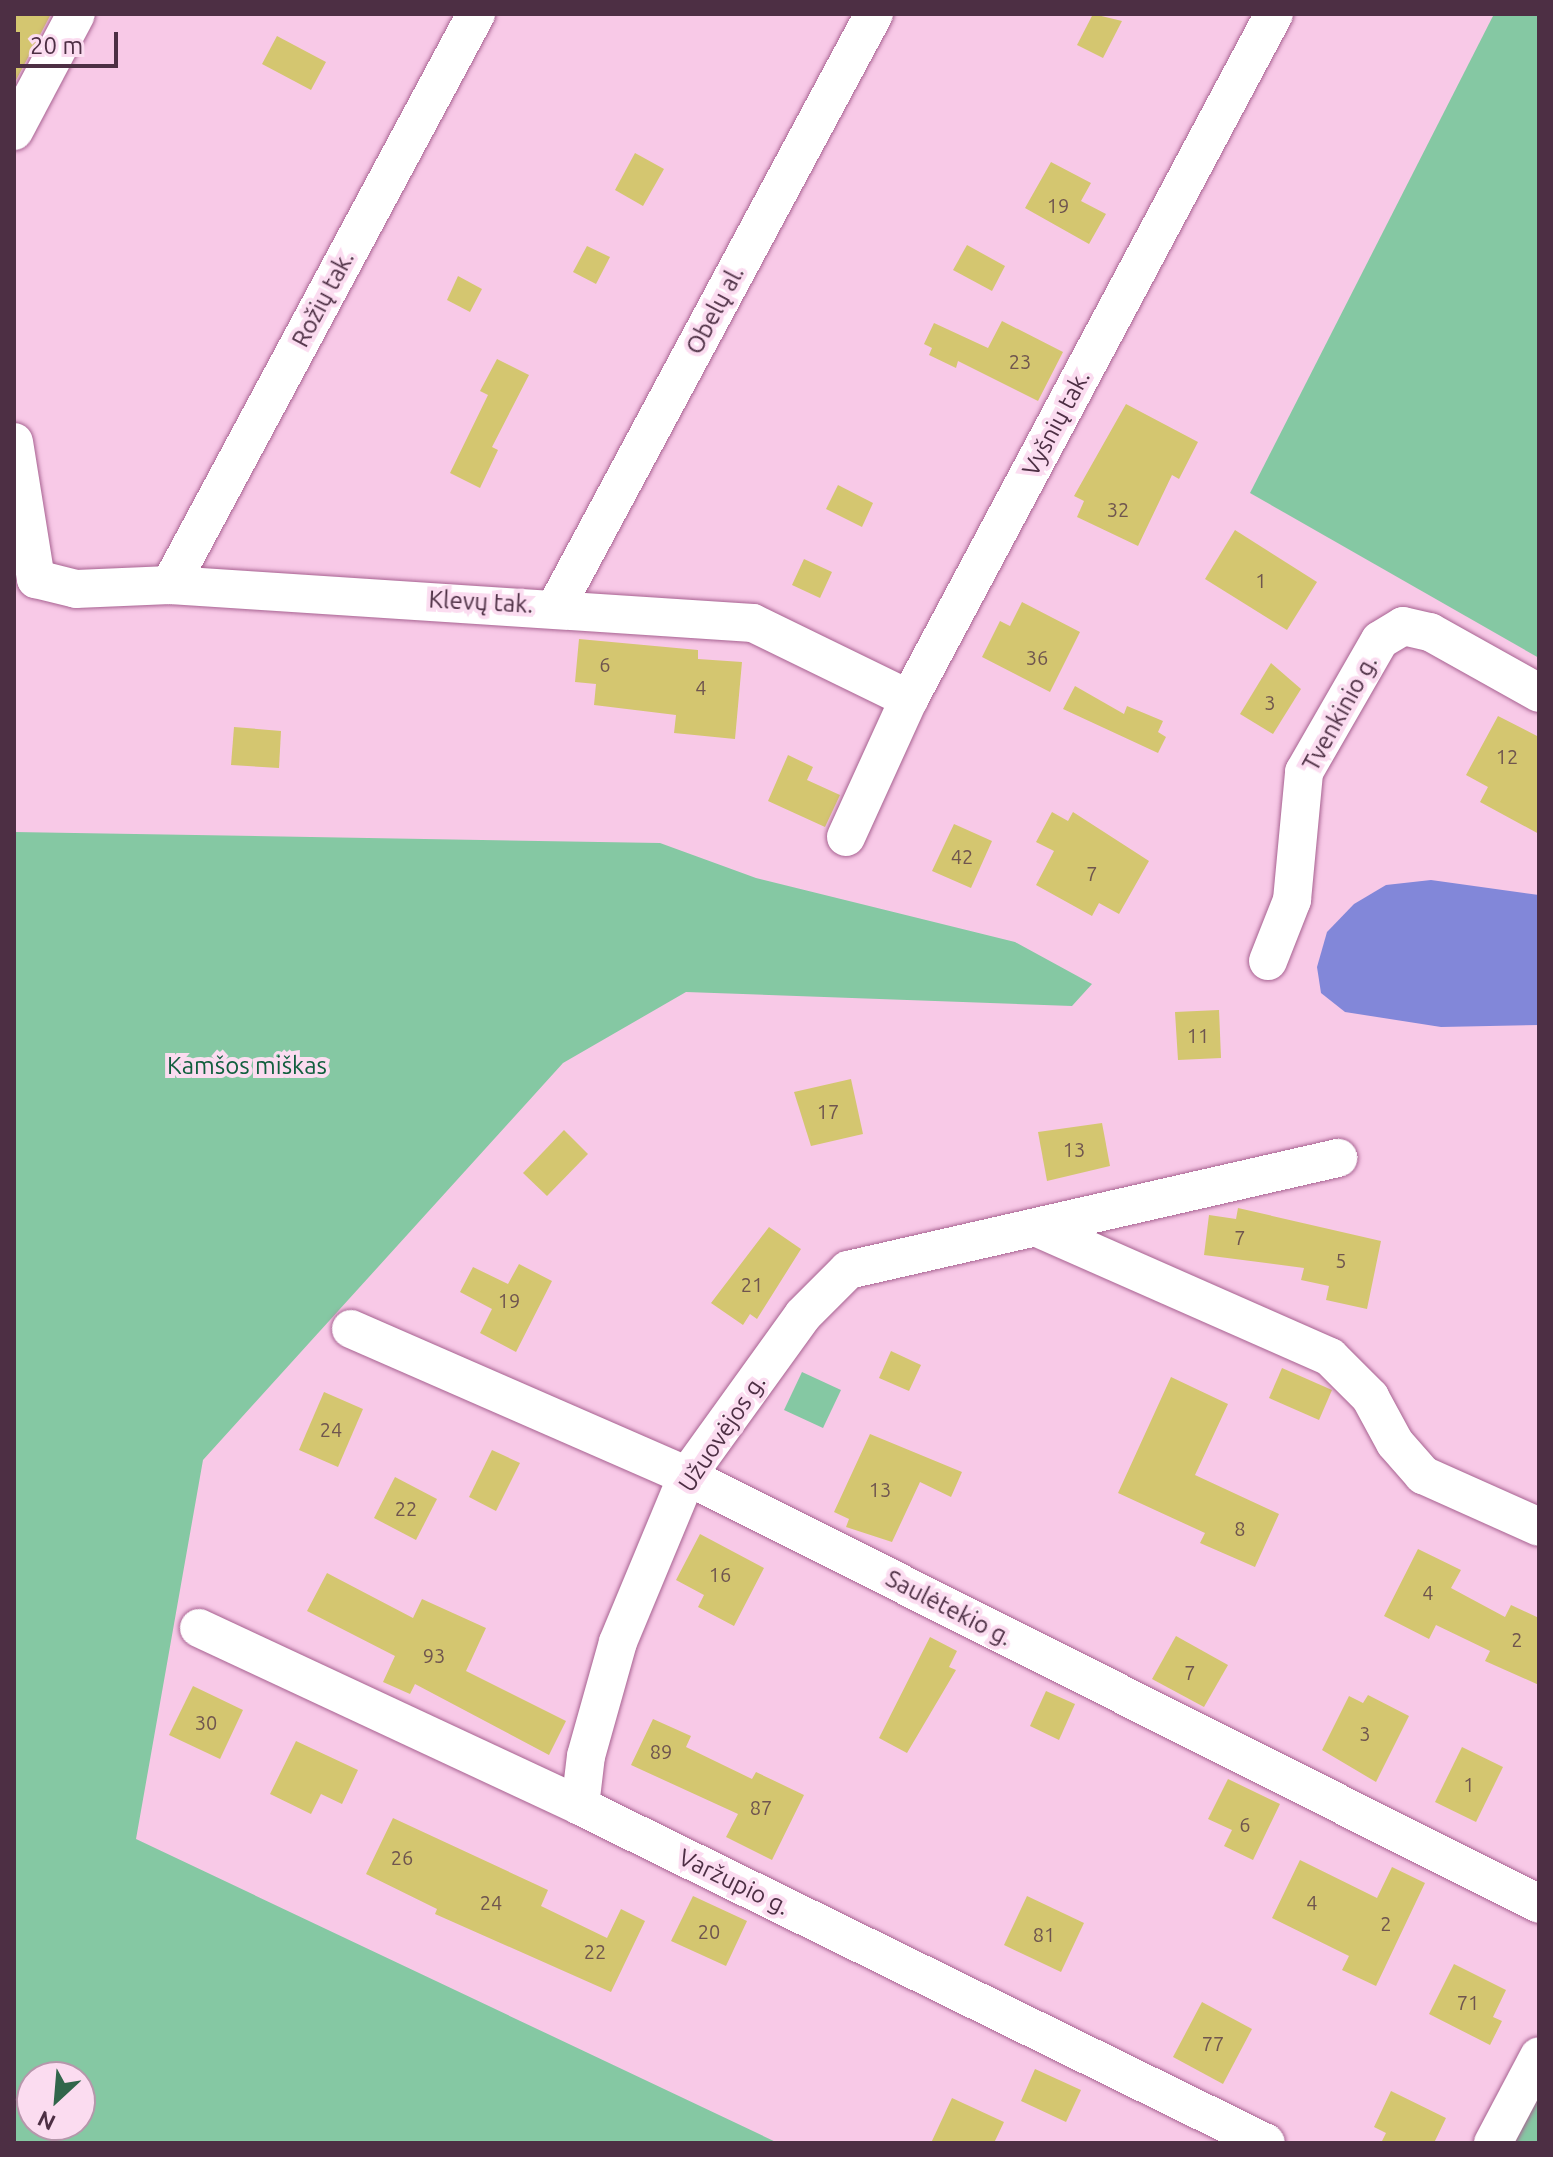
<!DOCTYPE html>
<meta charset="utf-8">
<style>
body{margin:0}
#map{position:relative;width:1553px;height:2157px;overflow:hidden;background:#f8c9e7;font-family:Ubuntu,sans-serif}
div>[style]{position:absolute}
.green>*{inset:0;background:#85c8a3}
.water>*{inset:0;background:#8287d9}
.building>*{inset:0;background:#d4c670}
.roads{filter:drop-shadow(0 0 2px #a76291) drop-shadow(0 0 2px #a76291)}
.minor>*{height:38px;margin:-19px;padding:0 19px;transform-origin:19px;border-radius:19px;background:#fff}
span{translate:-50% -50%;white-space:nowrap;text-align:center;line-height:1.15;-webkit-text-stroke:8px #fbdcf0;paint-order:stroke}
.number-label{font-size:20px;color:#6f554f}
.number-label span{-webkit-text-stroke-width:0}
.street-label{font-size:24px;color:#4d2f44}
.park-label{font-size:24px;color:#105e3d}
.frame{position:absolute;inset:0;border:16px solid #4d2f44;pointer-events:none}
.north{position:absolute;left:16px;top:2061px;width:80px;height:80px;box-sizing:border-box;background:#fbdcf0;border:2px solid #b597ab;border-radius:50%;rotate:206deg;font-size:22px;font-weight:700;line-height:32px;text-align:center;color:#4d2f44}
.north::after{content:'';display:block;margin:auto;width:28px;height:36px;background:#31664b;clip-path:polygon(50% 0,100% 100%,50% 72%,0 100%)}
.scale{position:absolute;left:16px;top:32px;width:102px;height:36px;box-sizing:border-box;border:4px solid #4d2f44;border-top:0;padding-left:10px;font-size:24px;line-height:28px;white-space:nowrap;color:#4d2f44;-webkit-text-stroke:6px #fbdcf0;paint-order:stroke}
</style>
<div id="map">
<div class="green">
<i style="clip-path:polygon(1494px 14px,1539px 14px,1539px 658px,1250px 493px)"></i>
<i style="clip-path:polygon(evenodd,14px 832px,660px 843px,756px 878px,1015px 942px,1092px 984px,1072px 1006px,686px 992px,563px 1063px,203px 1460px,136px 1839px,778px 2143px,14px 2143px,14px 832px,32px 2077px,80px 2077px,80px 2125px,32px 2125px,32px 2077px)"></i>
<i style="clip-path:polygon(802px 1372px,841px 1390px,823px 1428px,784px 1410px)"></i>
<i style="clip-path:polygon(1539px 2085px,1539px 2143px,1516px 2143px,1518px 2125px)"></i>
</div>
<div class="water">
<i style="clip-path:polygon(1431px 880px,1539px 895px,1539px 1025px,1441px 1027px,1345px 1012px,1321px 993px,1317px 967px,1327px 932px,1354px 904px,1386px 885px)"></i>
</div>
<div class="building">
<i style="clip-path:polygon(14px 14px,51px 14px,14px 84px)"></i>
<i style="clip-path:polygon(1093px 14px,1122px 21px,1103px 58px,1077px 45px)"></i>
<i style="clip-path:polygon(277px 36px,326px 62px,311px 90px,262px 64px)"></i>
<i style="clip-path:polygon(635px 153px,664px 169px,643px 206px,615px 190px)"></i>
<i style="clip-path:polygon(1051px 162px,1091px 183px,1081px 201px,1106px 214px,1089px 244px,1025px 208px)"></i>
<i style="clip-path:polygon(967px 245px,1005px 266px,992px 291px,953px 270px)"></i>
<i style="clip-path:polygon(587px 246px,610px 257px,596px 284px,573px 272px)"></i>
<i style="clip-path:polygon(458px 276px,482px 289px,470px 312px,447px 300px)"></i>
<i style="clip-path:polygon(1002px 321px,1063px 352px,1038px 401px,958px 361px,956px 368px,929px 355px,932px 348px,924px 344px,934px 323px,988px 348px)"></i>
<i style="clip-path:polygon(497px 359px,529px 375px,492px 447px,498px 450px,480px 488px,450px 473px,488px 395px,480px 391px)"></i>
<i style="clip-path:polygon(1126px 404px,1198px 442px,1179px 479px,1172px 475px,1138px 546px,1077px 517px,1084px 501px,1074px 496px)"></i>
<i style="clip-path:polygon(838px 485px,873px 503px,862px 527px,826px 509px)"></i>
<i style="clip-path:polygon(1235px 530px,1317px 582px,1287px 630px,1205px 579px)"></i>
<i style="clip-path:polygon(804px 559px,832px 572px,820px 598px,792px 585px)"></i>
<i style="clip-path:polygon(1022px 602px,1080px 632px,1050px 692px,982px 657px,1000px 621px,1010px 626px)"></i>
<i style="clip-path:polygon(579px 639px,698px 650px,698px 659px,742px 662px,735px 739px,674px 733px,676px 715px,594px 705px,596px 684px,575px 682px)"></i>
<i style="clip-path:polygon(1271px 663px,1301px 689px,1273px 734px,1240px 714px)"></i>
<i style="clip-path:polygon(1075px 686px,1124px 714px,1127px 706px,1163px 721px,1158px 732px,1166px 737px,1158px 753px,1063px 709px)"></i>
<i style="clip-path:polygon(1498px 716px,1539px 737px,1539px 834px,1480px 802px,1488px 787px,1466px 775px)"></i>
<i style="clip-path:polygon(234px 727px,281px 731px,279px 768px,231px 765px)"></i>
<i style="clip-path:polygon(788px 755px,813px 767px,807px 780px,840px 795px,825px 827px,768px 801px)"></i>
<i style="clip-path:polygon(1052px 812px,1068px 821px,1073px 812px,1149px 861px,1119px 914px,1099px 903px,1092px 916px,1036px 885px,1054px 851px,1036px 842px)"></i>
<i style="clip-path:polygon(954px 824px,992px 841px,971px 888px,932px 871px)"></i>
<i style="clip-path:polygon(1219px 1010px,1221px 1058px,1178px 1060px,1175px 1012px)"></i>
<i style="clip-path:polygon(851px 1079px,863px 1134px,811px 1146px,794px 1092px)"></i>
<i style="clip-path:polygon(1102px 1123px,1110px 1166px,1047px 1181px,1038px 1132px)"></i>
<i style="clip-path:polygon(564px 1130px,588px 1154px,547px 1196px,523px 1173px)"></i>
<i style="clip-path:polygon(1238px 1208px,1381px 1241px,1367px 1309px,1326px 1300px,1329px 1286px,1301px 1280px,1304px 1268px,1204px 1255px,1209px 1215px,1236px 1219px)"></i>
<i style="clip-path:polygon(769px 1227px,801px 1249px,757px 1319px,750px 1314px,743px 1325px,711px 1303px)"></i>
<i style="clip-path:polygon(519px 1264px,552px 1281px,516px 1352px,480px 1333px,492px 1309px,460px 1292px,473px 1267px,508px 1284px)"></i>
<i style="clip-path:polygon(891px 1351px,921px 1365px,909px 1391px,879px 1378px)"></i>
<i style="clip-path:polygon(1282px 1368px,1332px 1390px,1319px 1420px,1269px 1398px)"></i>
<i style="clip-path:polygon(1171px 1377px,1228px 1404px,1195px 1475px,1279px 1514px,1255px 1567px,1200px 1543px,1205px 1533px,1118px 1493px)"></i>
<i style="clip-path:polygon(324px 1392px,363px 1409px,338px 1467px,299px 1450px)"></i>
<i style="clip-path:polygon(870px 1434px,962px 1472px,951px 1497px,920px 1482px,892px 1542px,846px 1527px,849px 1519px,834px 1512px)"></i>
<i style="clip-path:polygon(492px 1450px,520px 1463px,496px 1511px,469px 1497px)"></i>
<i style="clip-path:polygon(395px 1477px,437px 1499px,416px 1540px,374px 1518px)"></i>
<i style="clip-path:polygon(700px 1534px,764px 1568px,734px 1626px,698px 1607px,704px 1595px,676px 1580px)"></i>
<i style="clip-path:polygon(1418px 1549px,1461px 1570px,1451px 1588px,1505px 1617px,1511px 1605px,1539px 1618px,1539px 1685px,1485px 1661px,1490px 1651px,1436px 1625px,1429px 1639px,1384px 1616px)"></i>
<i style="clip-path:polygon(327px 1573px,413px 1618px,422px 1599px,486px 1628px,466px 1671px,566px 1721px,549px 1755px,415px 1684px,410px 1694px,383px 1682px,395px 1656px,307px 1611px)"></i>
<i style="clip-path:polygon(1176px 1636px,1228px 1665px,1204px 1707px,1152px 1679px)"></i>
<i style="clip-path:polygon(930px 1637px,957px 1651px,949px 1667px,956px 1670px,907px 1753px,879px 1738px)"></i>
<i style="clip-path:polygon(193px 1686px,243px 1710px,220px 1759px,169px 1735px)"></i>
<i style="clip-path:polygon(1046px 1691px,1075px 1704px,1059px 1740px,1030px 1726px)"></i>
<i style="clip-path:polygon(1368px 1695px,1409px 1716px,1376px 1782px,1322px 1750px,1349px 1696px,1363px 1703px)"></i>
<i style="clip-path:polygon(653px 1719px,691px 1736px,686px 1747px,752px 1779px,756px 1772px,804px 1795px,772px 1860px,726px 1837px,738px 1814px,631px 1765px)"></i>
<i style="clip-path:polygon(296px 1741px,358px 1770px,342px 1804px,321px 1794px,311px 1814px,270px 1794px)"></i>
<i style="clip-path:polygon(1462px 1747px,1503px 1767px,1476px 1822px,1435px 1802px)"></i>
<i style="clip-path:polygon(1228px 1779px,1280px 1804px,1253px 1860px,1224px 1846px,1232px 1830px,1208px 1819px)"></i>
<i style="clip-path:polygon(393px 1818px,548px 1890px,541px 1906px,607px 1938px,621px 1909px,645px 1921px,611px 1992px,435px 1914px,437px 1909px,366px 1874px)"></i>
<i style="clip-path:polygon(1300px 1860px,1377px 1898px,1392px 1867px,1425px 1883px,1376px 1986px,1342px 1970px,1349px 1956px,1272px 1918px)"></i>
<i style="clip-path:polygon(693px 1896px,747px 1921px,726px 1966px,671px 1941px)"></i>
<i style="clip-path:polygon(1027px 1896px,1084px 1923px,1061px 1972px,1004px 1945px)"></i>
<i style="clip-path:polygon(1454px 1964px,1506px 1990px,1493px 2017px,1502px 2021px,1490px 2045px,1429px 2014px)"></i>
<i style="clip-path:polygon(1202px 2002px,1252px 2029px,1223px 2084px,1173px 2057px)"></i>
<i style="clip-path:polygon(1035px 2069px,1081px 2090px,1066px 2122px,1021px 2101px)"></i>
<i style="clip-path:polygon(1391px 2091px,1446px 2118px,1434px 2143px,1381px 2143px,1386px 2133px,1374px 2127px)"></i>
<i style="clip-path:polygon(952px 2098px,1004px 2122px,994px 2143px,931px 2143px)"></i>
</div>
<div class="roads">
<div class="minor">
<i style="left:14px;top:131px;width:132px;rotate:-62.1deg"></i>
<i style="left:14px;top:442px;width:139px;rotate:80.9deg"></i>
<i style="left:36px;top:579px;width:41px;rotate:14deg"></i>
<i style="left:76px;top:589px;width:94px;rotate:-2.4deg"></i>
<i style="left:170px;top:585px;width:584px;rotate:3.73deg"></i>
<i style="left:753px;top:623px;width:174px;rotate:26deg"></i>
<i style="left:170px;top:585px;width:648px;rotate:-61.81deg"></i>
<i style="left:556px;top:607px;width:673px;rotate:-61.8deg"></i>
<i style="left:846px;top:837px;width:152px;rotate:-65.5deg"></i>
<i style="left:909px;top:699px;width:776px;rotate:-61.95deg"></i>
<i style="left:1268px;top:961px;width:66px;rotate:-68.5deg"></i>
<i style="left:1292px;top:900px;width:129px;rotate:-84.6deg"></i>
<i style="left:1304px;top:772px;width:152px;rotate:-60.1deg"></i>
<i style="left:1380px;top:640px;width:27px;rotate:-31deg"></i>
<i style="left:1403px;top:626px;width:28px;rotate:13deg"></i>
<i style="left:1430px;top:632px;width:125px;rotate:29.2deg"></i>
<i style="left:1040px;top:1229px;width:317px;rotate:23.8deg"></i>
<i style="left:1330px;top:1357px;width:57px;rotate:45deg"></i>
<i style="left:1370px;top:1397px;width:52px;rotate:61.5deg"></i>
<i style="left:1395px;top:1443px;width:43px;rotate:48.8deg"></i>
<i style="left:1423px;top:1475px;width:127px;rotate:24.1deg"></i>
<i style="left:351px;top:1329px;width:367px;rotate:23.6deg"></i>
<i style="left:687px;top:1476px;width:953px;rotate:26.67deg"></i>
<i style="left:199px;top:1628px;width:421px;rotate:25deg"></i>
<i style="left:580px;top:1806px;width:764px;rotate:26.16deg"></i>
<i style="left:580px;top:1806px;width:50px;rotate:-83.2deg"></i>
<i style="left:586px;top:1756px;width:118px;rotate:-74.3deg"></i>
<i style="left:618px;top:1642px;width:180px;rotate:-67.4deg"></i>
<i style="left:687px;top:1476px;width:198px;rotate:-54.2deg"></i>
<i style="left:803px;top:1315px;width:64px;rotate:-45deg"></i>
<i style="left:848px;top:1270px;width:503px;rotate:-12.88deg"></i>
<i style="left:1493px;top:2143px;width:98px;rotate:-62.1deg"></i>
</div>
</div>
<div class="number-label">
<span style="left:1058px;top:205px">19</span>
<span style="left:1020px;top:361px">23</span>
<span style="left:1118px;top:509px">32</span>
<span style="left:1261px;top:580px">1</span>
<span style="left:1037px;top:657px">36</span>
<span style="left:605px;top:664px">6</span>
<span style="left:701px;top:687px">4</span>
<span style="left:1270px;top:702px">3</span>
<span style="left:1507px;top:756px">12</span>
<span style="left:962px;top:856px">42</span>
<span style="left:1092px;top:873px">7</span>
<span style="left:1198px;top:1035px">11</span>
<span style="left:828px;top:1111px">17</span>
<span style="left:1074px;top:1149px">13</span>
<span style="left:1240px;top:1237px">7</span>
<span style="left:1341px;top:1260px">5</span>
<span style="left:752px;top:1284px">21</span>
<span style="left:509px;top:1300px">19</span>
<span style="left:331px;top:1429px">24</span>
<span style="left:880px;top:1489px">13</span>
<span style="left:406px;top:1508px">22</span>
<span style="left:1240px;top:1528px">8</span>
<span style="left:720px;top:1574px">16</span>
<span style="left:1428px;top:1592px">4</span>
<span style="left:1517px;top:1639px">2</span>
<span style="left:434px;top:1655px">93</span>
<span style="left:1190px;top:1672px">7</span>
<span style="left:206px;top:1722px">30</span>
<span style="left:1365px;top:1733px">3</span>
<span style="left:661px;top:1751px">89</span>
<span style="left:1469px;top:1784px">1</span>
<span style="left:761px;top:1807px">87</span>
<span style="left:1245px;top:1824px">6</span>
<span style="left:402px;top:1857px">26</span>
<span style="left:491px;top:1902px">24</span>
<span style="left:1312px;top:1902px">4</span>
<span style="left:1386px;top:1923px">2</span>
<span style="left:709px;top:1931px">20</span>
<span style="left:1044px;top:1934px">81</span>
<span style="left:595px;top:1951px">22</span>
<span style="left:1468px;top:2002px">71</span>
<span style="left:1213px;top:2043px">77</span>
</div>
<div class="street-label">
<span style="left:323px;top:299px;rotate:-62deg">Rožių tak.</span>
<span style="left:715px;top:310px;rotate:-62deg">Obelų al.</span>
<span style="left:1056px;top:423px;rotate:-62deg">Vyšnių tak.</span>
<span style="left:481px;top:602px;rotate:3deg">Klevų tak.</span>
<span style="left:1340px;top:713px;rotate:-61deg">Tvenkinio g.</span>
<span style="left:722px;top:1433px;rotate:-56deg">Užuovėjos g.</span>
<span style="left:949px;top:1608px;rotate:27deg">Saulėtekio g.</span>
<span style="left:734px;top:1882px;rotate:26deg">Varžupio g.</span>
</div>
<div class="park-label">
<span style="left:247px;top:1066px">Kamšos miškas</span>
</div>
<div class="frame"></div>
<div class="north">N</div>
<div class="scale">20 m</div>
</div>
